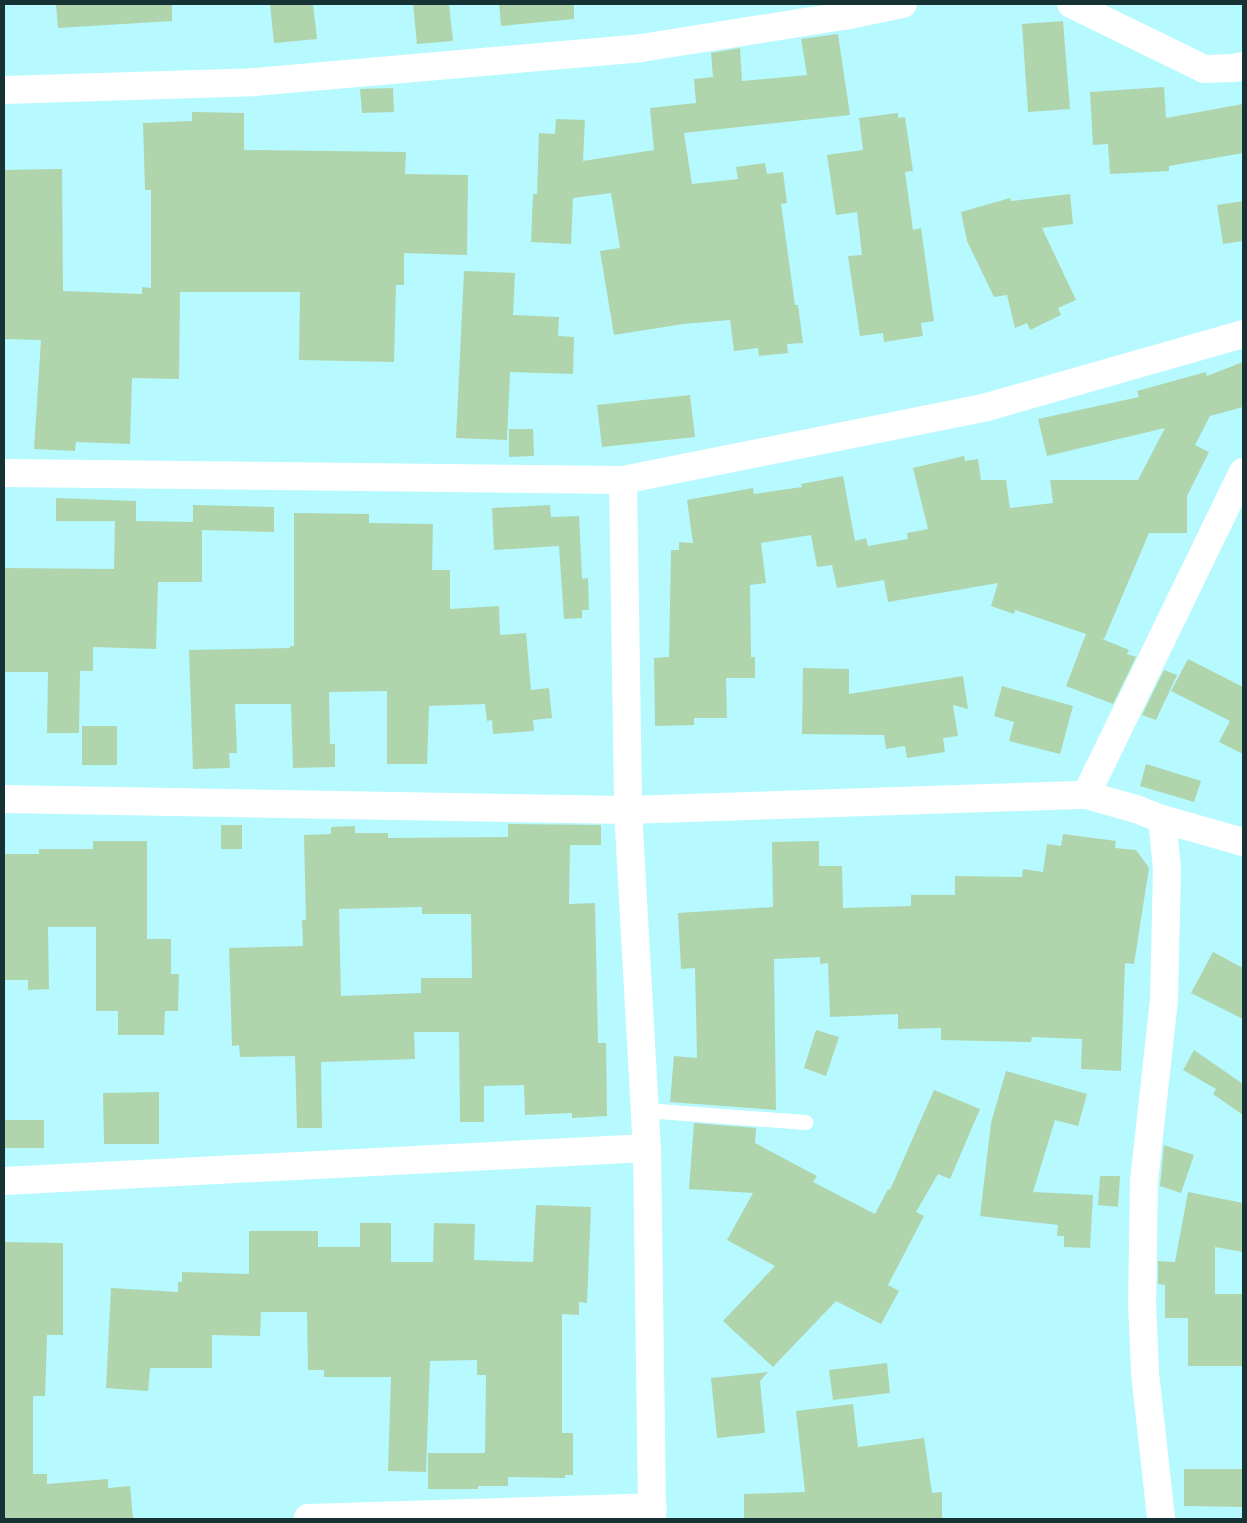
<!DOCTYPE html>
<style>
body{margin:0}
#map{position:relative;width:1247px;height:1523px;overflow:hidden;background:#b6f9ff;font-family:Ubuntu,sans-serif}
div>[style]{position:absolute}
.building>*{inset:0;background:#b0d5ad}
.lane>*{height:15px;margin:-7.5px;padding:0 7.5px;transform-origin:7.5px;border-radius:7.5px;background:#fff}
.street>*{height:28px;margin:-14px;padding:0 14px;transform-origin:14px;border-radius:14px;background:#fff}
span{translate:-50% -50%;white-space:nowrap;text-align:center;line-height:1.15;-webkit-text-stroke:5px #b6f9ff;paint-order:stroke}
.frame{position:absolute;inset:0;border:5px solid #163234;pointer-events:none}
</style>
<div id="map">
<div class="building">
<i style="clip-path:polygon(56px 4px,172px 4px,172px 21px,58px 28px)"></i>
<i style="clip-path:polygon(270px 4px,313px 4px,317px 39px,274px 43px)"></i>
<i style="clip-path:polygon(413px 4px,449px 4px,453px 41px,417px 44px)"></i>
<i style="clip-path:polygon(499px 4px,574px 4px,574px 19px,501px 26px)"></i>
<i style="clip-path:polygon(1063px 21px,1070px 109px,1028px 112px,1022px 24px)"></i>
<i style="clip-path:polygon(838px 34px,850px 115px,684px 133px,692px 184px,738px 179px,736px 167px,765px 163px,767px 174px,783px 172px,787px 203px,781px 204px,795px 305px,798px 305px,803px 343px,787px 344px,788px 353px,759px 356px,758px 348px,734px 351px,730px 320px,683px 324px,614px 335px,600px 251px,620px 248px,611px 193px,573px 198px,571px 244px,531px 242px,533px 194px,537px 194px,539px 133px,555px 134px,556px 119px,585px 120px,583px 161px,654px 150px,650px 108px,696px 103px,694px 79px,713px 77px,711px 53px,740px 48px,742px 81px,807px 75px,801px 39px)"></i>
<i style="clip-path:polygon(1164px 87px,1166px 118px,1243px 104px,1243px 153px,1169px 166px,1169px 171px,1110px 174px,1108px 144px,1093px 145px,1090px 92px)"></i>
<i style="clip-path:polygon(393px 88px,394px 112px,362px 113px,360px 89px)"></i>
<i style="clip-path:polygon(192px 112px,244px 113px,244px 150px,406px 152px,405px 174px,468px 175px,467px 255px,404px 253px,404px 285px,396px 285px,394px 362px,299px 360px,300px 292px,180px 292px,179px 379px,132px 378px,130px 444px,76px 442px,75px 451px,34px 449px,41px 340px,4px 339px,4px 170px,62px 169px,63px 291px,142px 294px,142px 287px,151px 288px,151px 190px,145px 190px,143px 123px,192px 121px)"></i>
<i style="clip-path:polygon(898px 113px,898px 118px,905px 117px,913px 171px,905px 172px,913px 230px,921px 228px,934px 321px,921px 323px,923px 336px,884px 342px,883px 333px,860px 336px,848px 256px,862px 255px,857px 212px,836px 215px,827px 155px,863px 150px,859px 118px)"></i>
<i style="clip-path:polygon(1070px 194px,1073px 224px,1042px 228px,1076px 300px,1058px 308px,1061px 315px,1030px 330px,1027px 323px,1015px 328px,1007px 295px,994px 297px,967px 241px,961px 212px,1010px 198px,1011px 201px)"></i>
<i style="clip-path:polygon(1243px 201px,1243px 241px,1223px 244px,1217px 205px)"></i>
<i style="clip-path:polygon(464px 271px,515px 273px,513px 315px,559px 317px,558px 336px,574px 337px,573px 374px,510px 372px,507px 440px,456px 438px)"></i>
<i style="clip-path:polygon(1243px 362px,1243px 407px,1210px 416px,1195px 445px,1209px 452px,1187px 496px,1187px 533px,1149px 533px,1104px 639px,1095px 636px,1129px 650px,1127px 654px,1136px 657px,1113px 704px,1066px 686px,1086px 634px,1015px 610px,1014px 614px,991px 606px,998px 583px,888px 602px,884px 580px,837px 588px,832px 565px,817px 567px,811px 535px,761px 543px,766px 583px,750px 585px,751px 657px,755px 657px,755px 678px,726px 678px,727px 718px,694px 718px,694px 725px,655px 726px,654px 658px,669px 657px,671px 550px,679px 550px,679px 542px,693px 543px,687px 500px,753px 488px,754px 494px,802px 487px,801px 484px,843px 476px,855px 541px,866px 538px,868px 546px,908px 539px,907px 533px,928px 529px,913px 468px,964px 456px,965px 461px,978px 459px,981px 480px,1006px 480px,1010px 508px,1053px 503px,1050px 480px,1138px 480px,1165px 428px,1047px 456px,1038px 419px,1139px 397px,1137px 391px,1206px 372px,1207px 376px)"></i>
<i style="clip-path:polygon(690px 395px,695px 437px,602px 447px,597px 405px)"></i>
<i style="clip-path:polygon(509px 429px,533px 429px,534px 456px,509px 457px)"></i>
<i style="clip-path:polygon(56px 498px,136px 501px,136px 521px,193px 522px,193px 505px,274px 507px,274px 532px,202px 530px,202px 582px,158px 582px,156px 649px,93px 647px,93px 671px,80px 671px,79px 733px,47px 733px,48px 672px,4px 672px,4px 568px,114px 569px,115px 521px,56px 521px)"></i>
<i style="clip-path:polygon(550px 505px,551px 517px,579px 516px,582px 579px,588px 578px,589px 610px,582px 610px,582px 618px,564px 619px,559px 546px,494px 550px,492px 508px)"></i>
<i style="clip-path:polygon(294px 513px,369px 514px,369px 523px,433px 524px,432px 570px,450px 570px,450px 609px,499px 606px,500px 635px,526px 633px,531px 690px,549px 688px,552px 718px,533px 720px,534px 731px,493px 734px,492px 720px,487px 721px,485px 704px,429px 706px,427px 764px,387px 764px,387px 691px,329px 692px,330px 744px,335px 744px,335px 767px,293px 768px,291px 704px,235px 704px,237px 753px,229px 753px,230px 768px,193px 769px,189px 650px,290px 648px,290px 646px,294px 646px)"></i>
<i style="clip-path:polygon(1188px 659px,1243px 687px,1243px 754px,1219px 742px,1230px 721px,1171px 691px)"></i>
<i style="clip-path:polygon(803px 668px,849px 669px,849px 694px,963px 676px,968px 709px,953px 705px,958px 736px,943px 738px,945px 752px,907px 758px,905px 746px,886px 749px,884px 735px,802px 734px)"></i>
<i style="clip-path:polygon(1164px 670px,1177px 675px,1156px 720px,1142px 715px)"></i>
<i style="clip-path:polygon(1002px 686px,1073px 706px,1060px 754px,1009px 741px,1014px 722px,994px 716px)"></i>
<i style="clip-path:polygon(82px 726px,117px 726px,117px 765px,82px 765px)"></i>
<i style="clip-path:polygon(1146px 764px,1201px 781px,1194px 802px,1140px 786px)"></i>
<i style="clip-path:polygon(evenodd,508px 824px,601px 825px,601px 845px,570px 845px,569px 904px,595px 903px,598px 1043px,606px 1043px,607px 1116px,572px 1118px,572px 1113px,525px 1115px,524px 1085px,484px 1086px,484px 1122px,460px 1122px,459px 1032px,414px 1032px,415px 1059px,321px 1062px,322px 1128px,297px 1128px,295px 1056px,240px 1057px,239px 1045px,232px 1046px,229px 948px,303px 946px,302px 920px,306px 920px,304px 835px,331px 834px,331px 827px,355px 826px,355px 833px,388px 833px,388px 838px,508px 837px,508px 824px,422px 907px,422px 914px,471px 914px,472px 978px,421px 978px,421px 993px,341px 996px,339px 909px,422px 907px)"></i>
<i style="clip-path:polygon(221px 825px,242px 825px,242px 849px,221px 849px)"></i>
<i style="clip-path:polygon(1063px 834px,1116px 841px,1115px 848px,1136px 850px,1149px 868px,1134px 964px,1125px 963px,1121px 1071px,1081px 1069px,1082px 1039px,1032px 1037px,1031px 1042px,941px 1040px,941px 1028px,898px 1029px,898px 1014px,830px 1017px,828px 963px,820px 964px,820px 957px,774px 959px,776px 1110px,670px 1102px,674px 1056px,697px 1058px,695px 968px,681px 969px,678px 913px,773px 907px,772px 842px,819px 841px,819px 866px,842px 866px,843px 908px,911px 906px,911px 895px,955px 895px,955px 876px,1022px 877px,1023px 869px,1043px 872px,1047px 844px,1061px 846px)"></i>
<i style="clip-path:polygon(93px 841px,147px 841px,147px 939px,171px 939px,171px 974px,179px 974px,178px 1011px,165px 1011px,164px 1035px,118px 1035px,118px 1011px,96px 1011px,96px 927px,48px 927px,49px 989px,28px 990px,28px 980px,4px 980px,4px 854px,39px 854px,39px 849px,93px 849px)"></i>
<i style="clip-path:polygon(1213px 952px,1243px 968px,1243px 1019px,1191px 993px)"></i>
<i style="clip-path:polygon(816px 1030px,839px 1037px,826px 1076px,804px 1068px)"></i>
<i style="clip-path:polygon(1194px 1050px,1243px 1084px,1243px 1115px,1213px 1094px,1216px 1089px,1183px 1070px)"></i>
<i style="clip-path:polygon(1006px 1071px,1087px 1094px,1078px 1126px,1055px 1120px,1033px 1192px,1093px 1195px,1090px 1248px,1064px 1247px,1064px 1236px,1057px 1236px,1058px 1225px,980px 1216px,991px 1123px)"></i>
<i style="clip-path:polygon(934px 1090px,980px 1109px,950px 1179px,938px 1174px,916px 1212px,924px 1216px,888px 1285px,899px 1291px,881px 1324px,836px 1301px,773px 1367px,723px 1321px,775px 1266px,727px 1240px,753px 1193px,689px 1189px,694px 1123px,756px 1128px,755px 1143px,817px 1176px,813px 1182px,875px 1214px,888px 1189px,890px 1190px)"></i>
<i style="clip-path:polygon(159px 1092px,159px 1144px,104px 1144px,103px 1093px)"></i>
<i style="clip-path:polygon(4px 1120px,44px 1120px,44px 1148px,4px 1148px)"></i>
<i style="clip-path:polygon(1164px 1145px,1194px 1155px,1181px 1193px,1160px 1186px)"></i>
<i style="clip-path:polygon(1100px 1176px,1120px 1176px,1118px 1207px,1098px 1205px)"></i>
<i style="clip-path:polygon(1188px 1192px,1243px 1203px,1243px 1252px,1215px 1247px,1215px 1294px,1243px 1294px,1243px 1366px,1188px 1366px,1188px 1318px,1165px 1318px,1165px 1285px,1158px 1284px,1158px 1261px,1175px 1262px)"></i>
<i style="clip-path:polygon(536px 1205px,591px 1207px,587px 1303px,579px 1302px,579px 1315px,562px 1314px,562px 1433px,573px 1433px,573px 1475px,565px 1475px,565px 1478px,508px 1477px,508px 1486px,478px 1486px,478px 1489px,428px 1489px,428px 1453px,485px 1453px,486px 1375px,477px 1375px,477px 1360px,430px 1361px,426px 1472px,388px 1471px,391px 1377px,324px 1377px,324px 1370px,308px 1370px,307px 1312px,261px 1312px,260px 1336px,212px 1335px,212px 1368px,150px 1368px,148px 1391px,106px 1388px,111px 1288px,178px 1292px,178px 1282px,182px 1282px,182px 1272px,249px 1274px,249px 1231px,318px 1231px,318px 1247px,360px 1247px,360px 1223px,391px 1223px,391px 1262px,433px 1262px,434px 1223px,475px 1224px,474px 1260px,533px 1262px)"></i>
<i style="clip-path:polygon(4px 1242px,63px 1243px,63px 1335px,47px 1335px,45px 1396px,33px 1396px,33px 1474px,47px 1474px,47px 1484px,108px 1479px,108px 1488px,130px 1486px,133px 1519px,5px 1519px)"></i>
<i style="clip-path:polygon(887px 1363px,890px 1393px,833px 1400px,829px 1370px)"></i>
<i style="clip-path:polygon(768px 1372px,760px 1381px,765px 1433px,717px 1438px,711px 1378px)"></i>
<i style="clip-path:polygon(853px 1404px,858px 1447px,924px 1438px,932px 1493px,942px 1492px,942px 1519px,744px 1519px,744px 1494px,805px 1492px,796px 1411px)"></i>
<i style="clip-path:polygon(1184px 1469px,1243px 1469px,1243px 1507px,1184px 1506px)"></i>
</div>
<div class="lane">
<i style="left:645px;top:1110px;width:161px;rotate:4.3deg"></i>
</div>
<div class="street">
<i style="left:1071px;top:4px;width:148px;rotate:26deg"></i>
<i style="left:1204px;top:69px;width:30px;rotate:-2deg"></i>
<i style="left:1234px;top:68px;width:9px;rotate:-13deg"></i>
<i style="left:4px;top:90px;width:250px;rotate:-1.8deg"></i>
<i style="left:254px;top:82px;width:388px;rotate:-5deg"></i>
<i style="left:641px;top:48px;width:206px;rotate:-9deg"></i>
<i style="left:844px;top:16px;width:60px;rotate:-11.5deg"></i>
<i style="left:4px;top:473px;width:619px;rotate:0.65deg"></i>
<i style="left:623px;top:480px;width:371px;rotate:-11.3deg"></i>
<i style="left:987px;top:407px;width:266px;rotate:-15.9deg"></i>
<i style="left:623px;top:480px;width:330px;rotate:89.1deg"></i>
<i style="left:628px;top:810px;width:339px;rotate:86.8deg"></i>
<i style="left:647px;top:1148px;width:371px;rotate:89.2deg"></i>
<i style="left:1086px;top:795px;width:359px;rotate:-64.1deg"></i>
<i style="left:4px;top:799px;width:624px;rotate:1.01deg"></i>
<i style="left:628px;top:810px;width:458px;rotate:-1.9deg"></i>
<i style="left:1086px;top:795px;width:52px;rotate:15.6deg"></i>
<i style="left:1136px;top:809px;width:28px;rotate:21deg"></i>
<i style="left:1162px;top:819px;width:49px;rotate:84.2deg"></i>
<i style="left:1167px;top:868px;width:132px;rotate:91.3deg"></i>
<i style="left:1164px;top:1000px;width:181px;rotate:96.3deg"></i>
<i style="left:1144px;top:1180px;width:123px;rotate:90.9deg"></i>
<i style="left:1142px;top:1303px;width:70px;rotate:87.5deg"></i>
<i style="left:1145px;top:1373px;width:147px;rotate:83.7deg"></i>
<i style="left:1162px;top:819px;width:84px;rotate:15.9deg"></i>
<i style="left:4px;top:1181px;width:644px;rotate:-2.94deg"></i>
<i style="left:308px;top:1518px;width:345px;rotate:-1.8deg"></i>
</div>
<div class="frame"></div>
</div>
